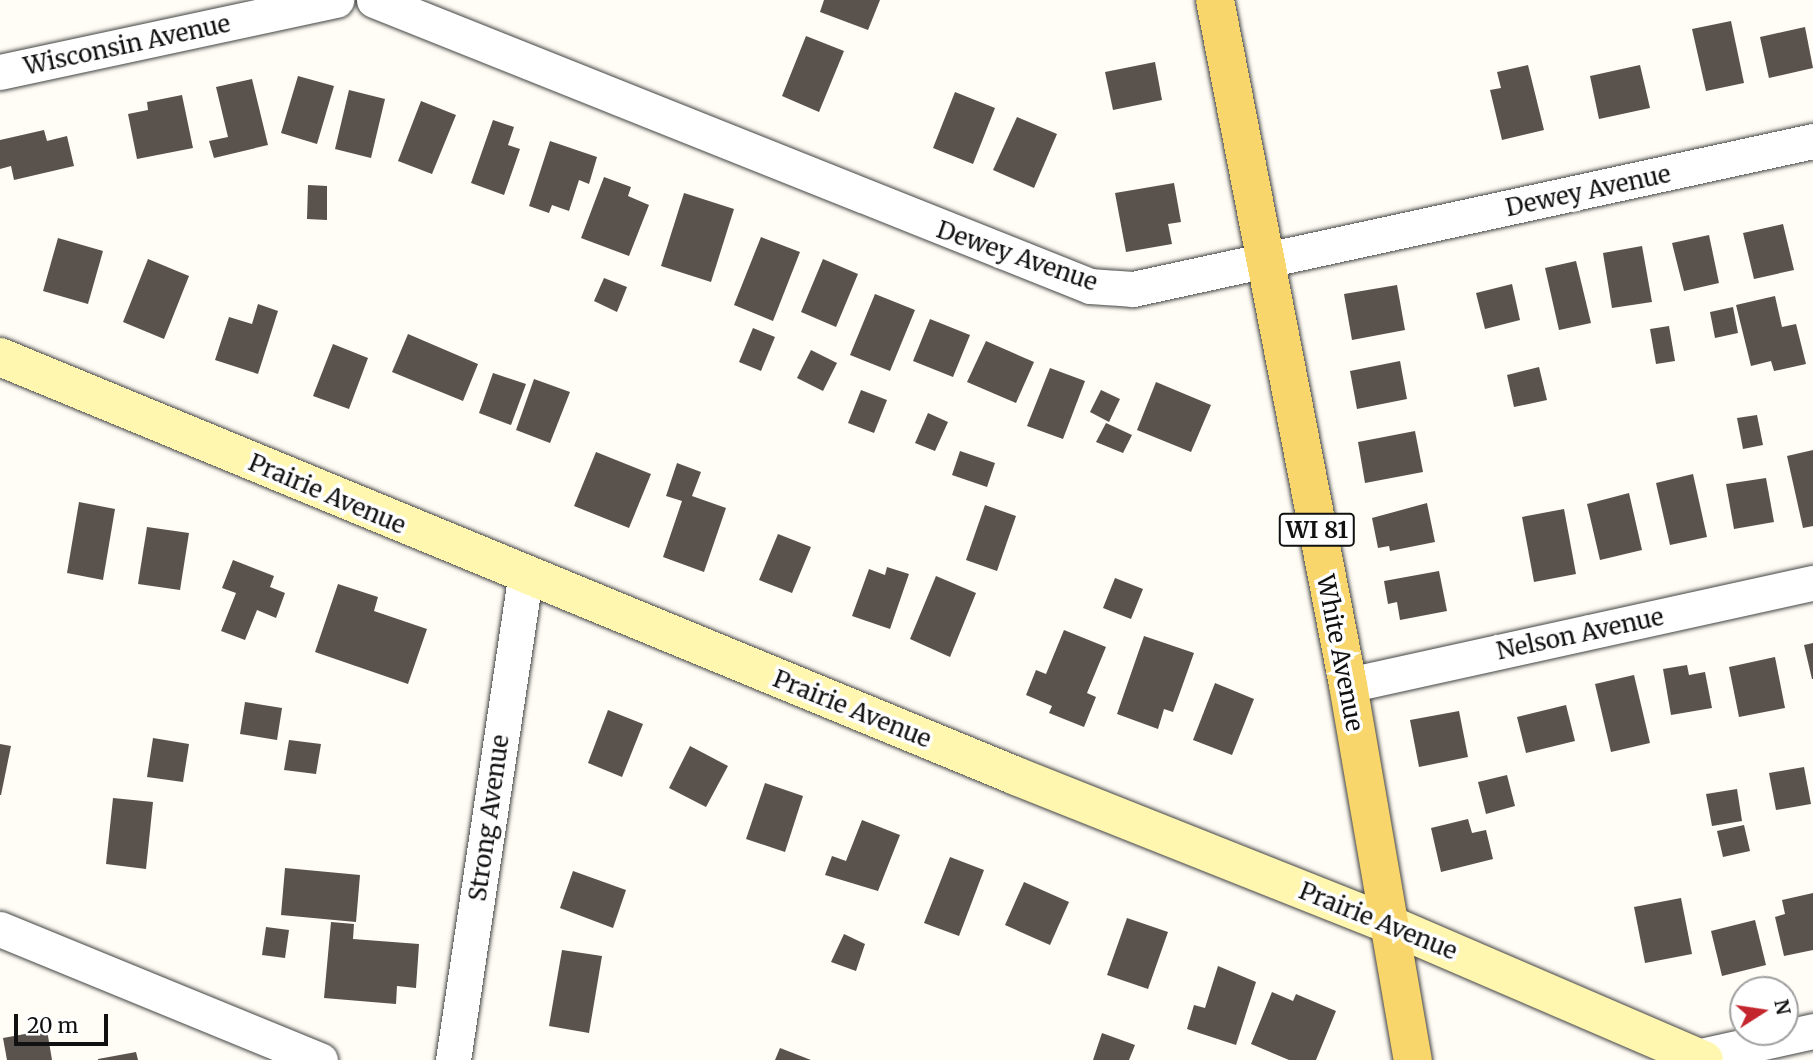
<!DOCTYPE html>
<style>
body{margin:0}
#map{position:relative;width:1813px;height:1060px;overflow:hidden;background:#fffdf5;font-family:Merriweather,serif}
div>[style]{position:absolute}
.building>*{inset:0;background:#5a524d}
.roads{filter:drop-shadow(0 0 2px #444) drop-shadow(0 0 2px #444)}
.street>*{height:35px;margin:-17.5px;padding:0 17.5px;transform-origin:17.5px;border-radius:17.5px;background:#fff}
.secondary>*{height:38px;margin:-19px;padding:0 19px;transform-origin:19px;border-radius:19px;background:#fff6b0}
.primary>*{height:38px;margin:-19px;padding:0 19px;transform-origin:19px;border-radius:19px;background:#f9d66b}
span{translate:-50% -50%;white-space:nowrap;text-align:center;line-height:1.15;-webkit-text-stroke:7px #fff;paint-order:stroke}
.shield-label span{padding:2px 5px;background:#fff;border:2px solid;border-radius:5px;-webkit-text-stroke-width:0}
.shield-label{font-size:23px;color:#111;font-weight:700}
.street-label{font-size:24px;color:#111}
.north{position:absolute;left:1729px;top:976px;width:70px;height:70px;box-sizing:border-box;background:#fff;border:2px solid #a0a0a0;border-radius:50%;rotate:78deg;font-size:19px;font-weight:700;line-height:28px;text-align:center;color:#111}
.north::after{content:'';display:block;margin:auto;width:24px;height:32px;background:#c4262e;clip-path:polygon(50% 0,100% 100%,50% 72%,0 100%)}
.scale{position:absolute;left:14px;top:1014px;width:94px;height:32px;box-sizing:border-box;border:4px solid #111;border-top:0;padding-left:9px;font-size:21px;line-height:24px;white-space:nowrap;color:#111;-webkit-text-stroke:5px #fff;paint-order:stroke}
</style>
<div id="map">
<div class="building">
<i style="clip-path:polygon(824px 0,880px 0,868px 30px,820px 12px)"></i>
<i style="clip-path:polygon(1731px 21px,1744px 83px,1706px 91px,1692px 29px)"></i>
<i style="clip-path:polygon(1805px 27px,1813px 68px,1769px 78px,1760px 37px)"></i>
<i style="clip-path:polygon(806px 36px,844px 51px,819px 112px,782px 96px)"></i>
<i style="clip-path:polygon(1155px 62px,1162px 100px,1113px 110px,1105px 72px)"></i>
<i style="clip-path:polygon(1528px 65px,1544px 130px,1502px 140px,1490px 90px,1501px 88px,1497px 72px)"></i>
<i style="clip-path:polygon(1640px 65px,1650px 108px,1599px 119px,1590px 76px)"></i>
<i style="clip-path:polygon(298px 76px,334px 86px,317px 144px,281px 133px)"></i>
<i style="clip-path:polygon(252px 79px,268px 145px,214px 158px,209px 141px,228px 137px,216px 87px)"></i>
<i style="clip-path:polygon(349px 90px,385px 99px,371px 158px,335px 149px)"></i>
<i style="clip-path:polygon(955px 92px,995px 108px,973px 164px,933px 148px)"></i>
<i style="clip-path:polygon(182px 95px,193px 148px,137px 159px,128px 114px,148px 110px,147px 102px)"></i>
<i style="clip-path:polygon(421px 101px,456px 115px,432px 174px,398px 161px)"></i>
<i style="clip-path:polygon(1017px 117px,1057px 134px,1034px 188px,993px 170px)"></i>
<i style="clip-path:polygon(493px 120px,514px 127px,508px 145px,520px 149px,504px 195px,471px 183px)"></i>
<i style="clip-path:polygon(44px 130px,47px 141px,67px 136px,74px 166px,14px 180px,11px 166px,0 169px,0 140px)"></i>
<i style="clip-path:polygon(550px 141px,597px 157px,589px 184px,579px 180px,569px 211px,552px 205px,549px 213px,529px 206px)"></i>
<i style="clip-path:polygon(604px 177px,631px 187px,628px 196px,649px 205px,629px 256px,581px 238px)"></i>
<i style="clip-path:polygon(1174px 183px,1181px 222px,1168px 224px,1172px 244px,1126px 252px,1115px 193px)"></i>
<i style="clip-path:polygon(308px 185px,327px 186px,327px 220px,307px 219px)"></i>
<i style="clip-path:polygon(684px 193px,734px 209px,711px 282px,661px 266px)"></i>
<i style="clip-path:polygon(1783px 224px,1794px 270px,1754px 279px,1743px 233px)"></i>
<i style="clip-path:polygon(1709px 235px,1719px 283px,1684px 291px,1672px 243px)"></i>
<i style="clip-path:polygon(761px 237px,800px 252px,773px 321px,734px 305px)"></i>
<i style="clip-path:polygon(58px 238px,103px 251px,88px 304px,43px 291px)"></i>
<i style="clip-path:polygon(1642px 246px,1652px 302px,1612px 308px,1603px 253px)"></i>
<i style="clip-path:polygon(148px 259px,189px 276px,164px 339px,123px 322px)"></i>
<i style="clip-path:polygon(823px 259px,858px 274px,836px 327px,801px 312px)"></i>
<i style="clip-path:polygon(1576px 261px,1591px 323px,1559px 330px,1545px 268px)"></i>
<i style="clip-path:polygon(604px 278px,627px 287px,617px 312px,594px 301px)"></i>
<i style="clip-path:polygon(1512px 284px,1520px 320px,1485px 329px,1476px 293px)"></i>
<i style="clip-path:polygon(1397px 285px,1405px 330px,1352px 340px,1344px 294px)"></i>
<i style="clip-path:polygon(875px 294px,915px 310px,890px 371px,850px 355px)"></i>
<i style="clip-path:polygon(1775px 296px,1782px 327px,1796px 324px,1806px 364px,1774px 371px,1771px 361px,1751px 366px,1736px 305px)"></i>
<i style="clip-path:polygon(258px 304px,278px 311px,258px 374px,215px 360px,229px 317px,252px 324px)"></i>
<i style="clip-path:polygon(1733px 307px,1738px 333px,1715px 338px,1710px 312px)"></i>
<i style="clip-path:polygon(930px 319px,970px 335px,953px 377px,913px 361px)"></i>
<i style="clip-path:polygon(1669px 326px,1675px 361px,1656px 364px,1650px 329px)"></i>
<i style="clip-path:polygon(753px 328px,775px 337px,761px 371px,739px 362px)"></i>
<i style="clip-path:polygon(408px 334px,478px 364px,463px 401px,392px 372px)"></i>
<i style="clip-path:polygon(986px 341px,1034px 362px,1016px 403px,967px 382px)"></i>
<i style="clip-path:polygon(333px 344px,368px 358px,349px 409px,313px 396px)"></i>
<i style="clip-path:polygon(811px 350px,837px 363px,823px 391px,797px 378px)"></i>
<i style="clip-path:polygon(1400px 361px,1407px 399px,1357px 409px,1350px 371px)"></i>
<i style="clip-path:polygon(1539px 367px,1547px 400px,1514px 407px,1507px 375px)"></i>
<i style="clip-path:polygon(1050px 368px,1085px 381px,1063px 439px,1027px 426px)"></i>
<i style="clip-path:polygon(493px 373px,526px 384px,511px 425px,479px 413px)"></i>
<i style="clip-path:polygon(534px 379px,570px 392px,550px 443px,516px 430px)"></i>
<i style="clip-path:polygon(1156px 382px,1211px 405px,1191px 452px,1137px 430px)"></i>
<i style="clip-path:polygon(861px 390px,887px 400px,874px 433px,848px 423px)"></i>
<i style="clip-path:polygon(1101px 390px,1120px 399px,1109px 422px,1090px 412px)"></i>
<i style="clip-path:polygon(928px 413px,948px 422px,935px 451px,915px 443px)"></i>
<i style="clip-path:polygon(1757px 415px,1763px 445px,1743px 449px,1737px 418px)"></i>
<i style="clip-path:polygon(1106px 423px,1132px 435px,1123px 453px,1096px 442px)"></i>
<i style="clip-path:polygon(1415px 431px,1423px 472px,1365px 483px,1358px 442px)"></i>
<i style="clip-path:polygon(1813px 450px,1813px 526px,1803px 528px,1787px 456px)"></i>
<i style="clip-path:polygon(960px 451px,995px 463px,987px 487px,952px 475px)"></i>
<i style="clip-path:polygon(596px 452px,651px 474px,629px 528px,574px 506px)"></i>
<i style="clip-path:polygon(677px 463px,701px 472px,692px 496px,726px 508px,704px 572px,663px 557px,682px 501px,666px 496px)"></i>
<i style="clip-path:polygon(1693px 474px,1707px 537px,1670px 545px,1656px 483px)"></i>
<i style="clip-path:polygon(1766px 478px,1774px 522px,1734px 529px,1726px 484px)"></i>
<i style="clip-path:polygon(1629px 493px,1642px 550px,1600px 560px,1587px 504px)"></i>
<i style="clip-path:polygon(79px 502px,115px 509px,103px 580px,67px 573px)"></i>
<i style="clip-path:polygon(1427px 503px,1435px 542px,1390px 551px,1389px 546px,1378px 548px,1372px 518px)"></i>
<i style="clip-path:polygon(985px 505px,1016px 516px,997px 571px,966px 560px)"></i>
<i style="clip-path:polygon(1564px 509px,1576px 574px,1534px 582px,1522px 517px)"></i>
<i style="clip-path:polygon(147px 527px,189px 533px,180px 590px,138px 584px)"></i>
<i style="clip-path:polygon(778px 534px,811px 547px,792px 593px,759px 580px)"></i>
<i style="clip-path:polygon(233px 560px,274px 576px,270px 587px,285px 593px,276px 618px,257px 610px,245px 640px,221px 631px,236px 593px,222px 588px)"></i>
<i style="clip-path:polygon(887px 567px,909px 574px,890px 629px,852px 616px,869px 569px,885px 575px)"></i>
<i style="clip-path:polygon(1439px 571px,1447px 611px,1400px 620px,1397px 602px,1388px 604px,1384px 581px)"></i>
<i style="clip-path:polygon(936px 576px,976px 593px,950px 657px,910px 639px)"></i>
<i style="clip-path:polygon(1115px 578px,1143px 589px,1131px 619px,1103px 608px)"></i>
<i style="clip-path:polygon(338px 584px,378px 597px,374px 611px,427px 629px,408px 684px,315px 652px)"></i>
<i style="clip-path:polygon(1064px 630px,1106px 647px,1087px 693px,1096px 697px,1084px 727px,1049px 713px,1052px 706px,1026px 695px,1036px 670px,1046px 674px)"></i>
<i style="clip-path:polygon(1144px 636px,1194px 653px,1173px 712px,1164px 709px,1158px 729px,1117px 714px)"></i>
<i style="clip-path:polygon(1813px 643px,1813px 679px,1812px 679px,1804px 645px)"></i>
<i style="clip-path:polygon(1775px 657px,1785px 708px,1739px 717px,1729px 667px)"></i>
<i style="clip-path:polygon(1687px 665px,1689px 675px,1705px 672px,1712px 708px,1671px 715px,1663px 669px)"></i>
<i style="clip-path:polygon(1634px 675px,1650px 743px,1611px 752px,1595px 684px)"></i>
<i style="clip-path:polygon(1215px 683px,1254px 699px,1232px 755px,1193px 740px)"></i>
<i style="clip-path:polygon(245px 702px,282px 708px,277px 740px,240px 734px)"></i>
<i style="clip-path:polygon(1566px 705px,1575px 741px,1526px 753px,1517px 717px)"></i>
<i style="clip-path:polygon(608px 710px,643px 724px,622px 777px,588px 763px)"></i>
<i style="clip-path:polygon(1459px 711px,1468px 757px,1419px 767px,1410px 720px)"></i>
<i style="clip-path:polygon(153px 738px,189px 744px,183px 782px,147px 777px)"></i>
<i style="clip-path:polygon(289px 740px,321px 744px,316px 774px,284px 770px)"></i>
<i style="clip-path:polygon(0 744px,11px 746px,1px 795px,0 795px)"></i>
<i style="clip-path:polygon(690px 746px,728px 766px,706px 807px,669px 788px)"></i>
<i style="clip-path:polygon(1804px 767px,1811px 804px,1776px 810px,1769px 773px)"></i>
<i style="clip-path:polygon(1507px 775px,1515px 806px,1486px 814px,1478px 782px)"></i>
<i style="clip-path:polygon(765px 783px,803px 796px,785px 852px,746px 839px)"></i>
<i style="clip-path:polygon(1737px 789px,1742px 821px,1712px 826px,1706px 794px)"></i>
<i style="clip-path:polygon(113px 798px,153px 802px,146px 869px,106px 864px)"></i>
<i style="clip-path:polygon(1468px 819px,1472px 833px,1486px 830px,1493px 859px,1441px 872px,1431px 828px)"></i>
<i style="clip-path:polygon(862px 820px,900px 835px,878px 891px,825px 875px,832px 856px,846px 861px)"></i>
<i style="clip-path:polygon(1744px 825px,1750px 851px,1723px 857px,1717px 831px)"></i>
<i style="clip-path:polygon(950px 857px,984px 870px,959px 936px,924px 923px)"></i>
<i style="clip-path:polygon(285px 868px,360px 875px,356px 922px,281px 915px)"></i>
<i style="clip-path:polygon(573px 871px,626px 890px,613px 928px,560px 908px)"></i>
<i style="clip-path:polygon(1024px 882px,1069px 902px,1050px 945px,1005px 925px)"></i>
<i style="clip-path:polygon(1813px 893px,1813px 950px,1784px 956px,1775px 917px,1785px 914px,1782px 900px)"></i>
<i style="clip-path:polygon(1681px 898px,1692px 954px,1645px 963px,1634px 907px)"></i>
<i style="clip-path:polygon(1127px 918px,1168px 932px,1148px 989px,1107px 975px)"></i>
<i style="clip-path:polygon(1755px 920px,1766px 965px,1722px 976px,1711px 931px)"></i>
<i style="clip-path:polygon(331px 922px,354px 924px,353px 939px,419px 944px,416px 988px,397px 986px,396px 1004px,324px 998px)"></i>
<i style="clip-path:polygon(266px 927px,289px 930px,285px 958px,262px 955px)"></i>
<i style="clip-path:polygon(844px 934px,865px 944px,856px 971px,831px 962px)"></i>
<i style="clip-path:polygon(562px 950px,602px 956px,589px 1033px,549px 1026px)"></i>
<i style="clip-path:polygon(1218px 966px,1256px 982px,1236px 1045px,1187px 1029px,1194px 1005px,1205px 1008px)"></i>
<i style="clip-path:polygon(1272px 992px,1293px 1001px,1296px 994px,1336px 1011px,1316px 1060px,1289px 1060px,1251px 1044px)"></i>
<i style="clip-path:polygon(47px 1030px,52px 1060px,7px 1060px,3px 1038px)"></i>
<i style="clip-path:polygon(1102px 1033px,1135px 1045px,1129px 1060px,1093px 1060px)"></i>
<i style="clip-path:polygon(780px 1048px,811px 1060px,775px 1060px)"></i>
<i style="clip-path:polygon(136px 1052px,138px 1060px,98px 1060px,98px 1059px)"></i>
</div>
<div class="roads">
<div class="street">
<i style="left:374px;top:0;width:771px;rotate:21.77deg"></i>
<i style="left:1090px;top:286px;width:43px;rotate:4deg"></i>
<i style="left:1133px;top:289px;width:696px;rotate:-12.28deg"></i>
<i style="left:0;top:72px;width:344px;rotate:-12.1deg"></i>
<i style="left:1348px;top:685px;width:476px;rotate:-12.4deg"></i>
<i style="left:0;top:929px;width:346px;rotate:22.3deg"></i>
<i style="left:1696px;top:1057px;width:120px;rotate:-12.5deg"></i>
<i style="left:453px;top:1060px;width:489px;rotate:-81.5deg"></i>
</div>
<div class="secondary">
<i style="left:0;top:357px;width:1099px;rotate:22.41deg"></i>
<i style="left:1016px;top:776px;width:400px;rotate:21.7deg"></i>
<i style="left:1388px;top:924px;width:344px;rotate:23.3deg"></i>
</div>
<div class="primary">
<i style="left:1215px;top:0;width:698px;rotate:79.01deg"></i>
<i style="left:1348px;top:685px;width:381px;rotate:80.2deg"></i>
</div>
</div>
<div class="shield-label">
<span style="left:1317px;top:530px">WI 81</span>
</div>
<div class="street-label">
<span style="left:127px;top:45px;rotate:-12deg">Wisconsin Avenue</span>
<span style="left:1588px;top:191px;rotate:-12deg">Dewey Avenue</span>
<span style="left:1017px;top:256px;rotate:19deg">Dewey Avenue</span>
<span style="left:327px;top:494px;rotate:23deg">Prairie Avenue</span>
<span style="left:1580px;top:634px;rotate:-12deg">Nelson Avenue</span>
<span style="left:1340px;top:653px;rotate:79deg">White Avenue</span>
<span style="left:852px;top:709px;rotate:22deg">Prairie Avenue</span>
<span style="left:489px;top:818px;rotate:-82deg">Strong Avenue</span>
<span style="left:1378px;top:921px;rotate:22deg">Prairie Avenue</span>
</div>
<div class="north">N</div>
<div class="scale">20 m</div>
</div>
